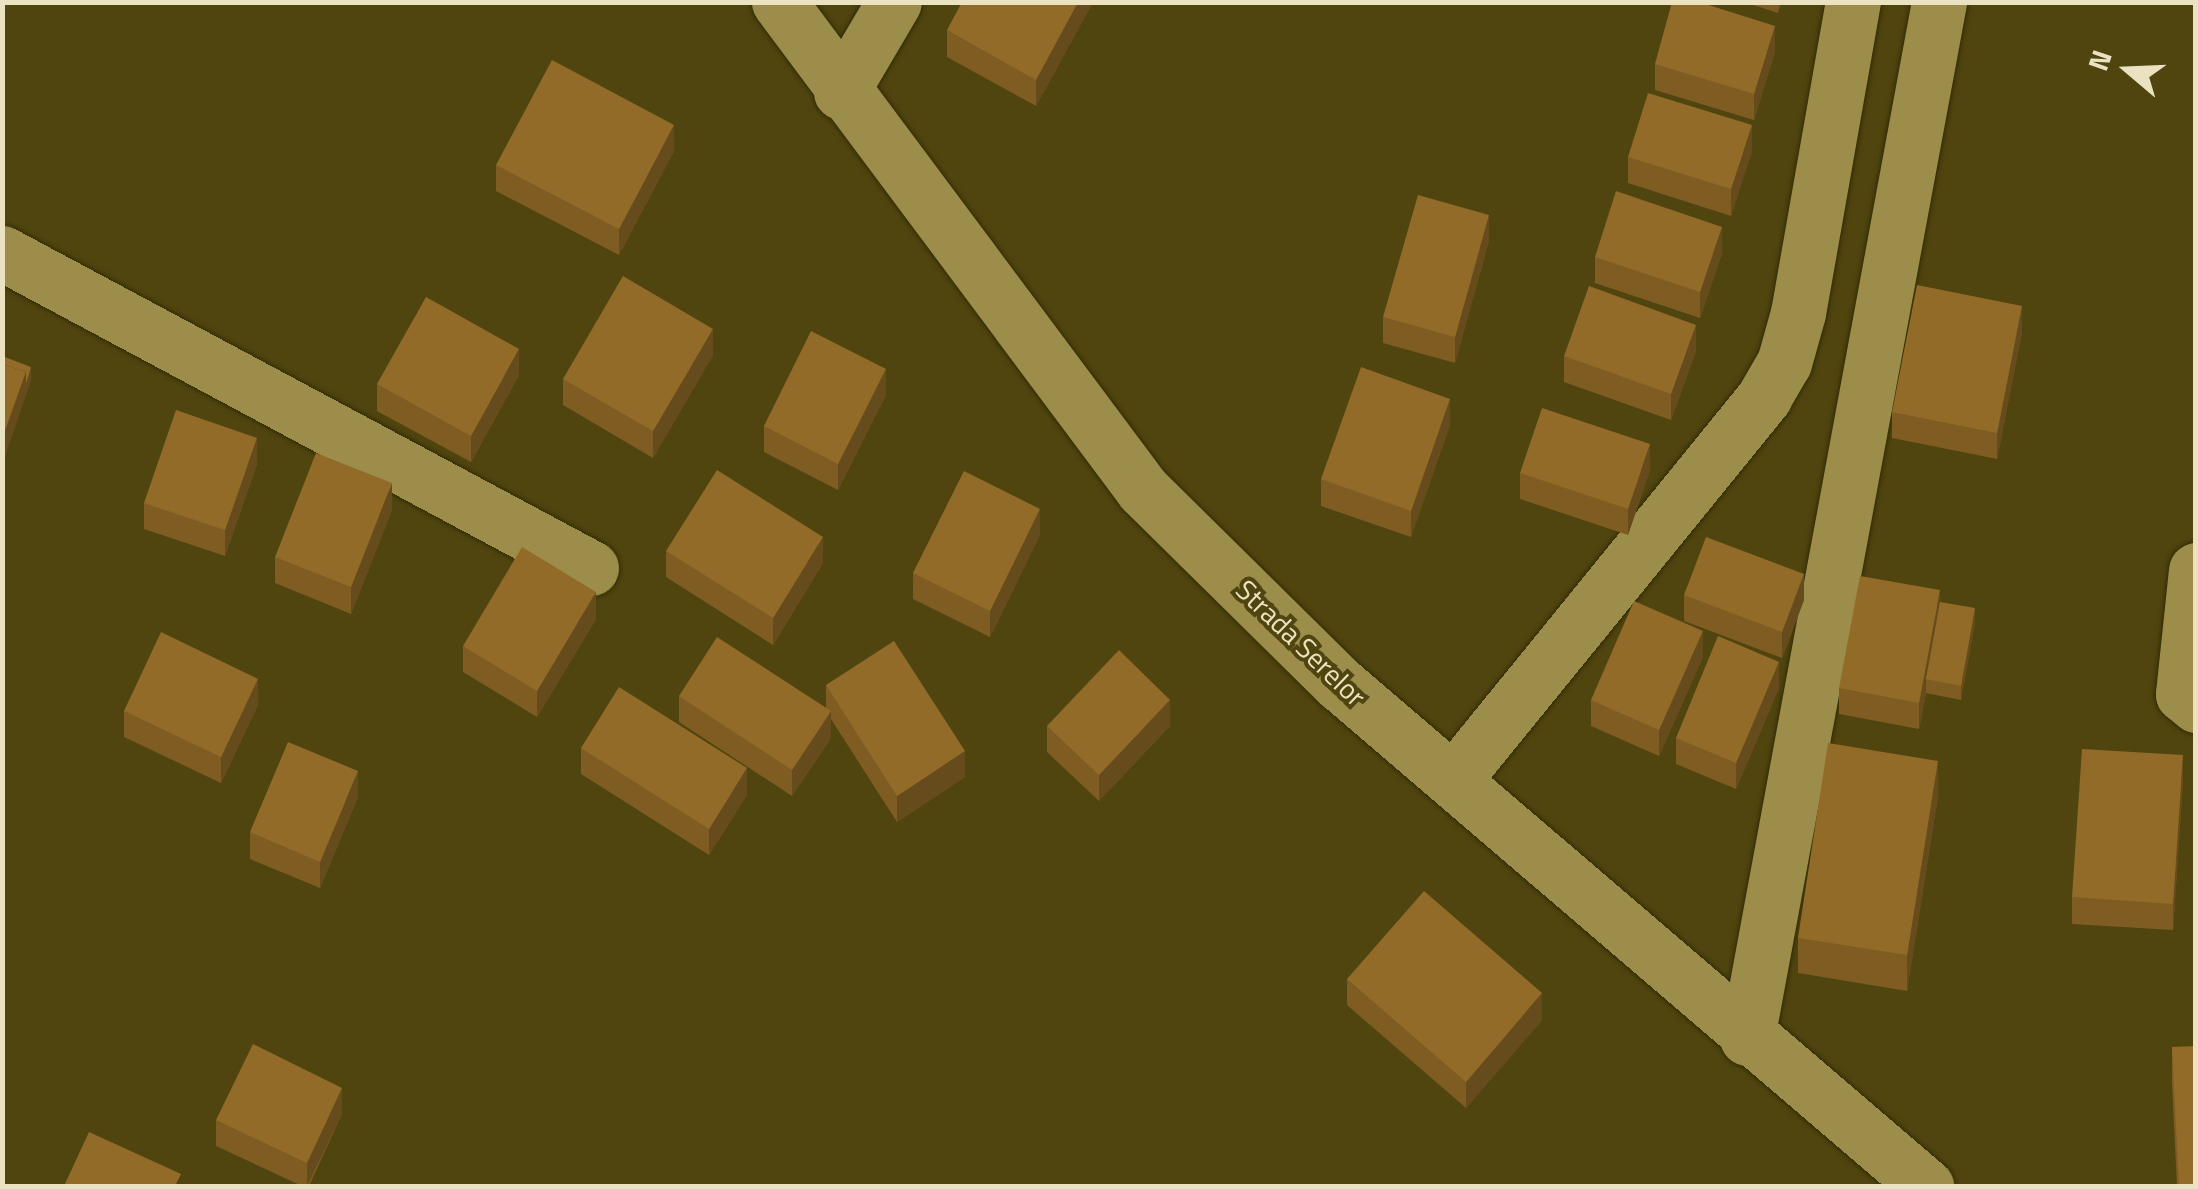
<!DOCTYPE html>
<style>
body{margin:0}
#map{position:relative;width:2198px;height:1189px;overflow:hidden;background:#50450f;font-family:"Titillium Web",sans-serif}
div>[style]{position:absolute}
.roads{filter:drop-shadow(0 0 2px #332c06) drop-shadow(0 0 2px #332c06)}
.minor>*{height:55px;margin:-27.5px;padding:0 27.5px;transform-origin:27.5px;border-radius:27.5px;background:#9c8e4a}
.wall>*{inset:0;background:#7e5c22}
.shaded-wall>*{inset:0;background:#664b1c}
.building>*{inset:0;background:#926b28}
span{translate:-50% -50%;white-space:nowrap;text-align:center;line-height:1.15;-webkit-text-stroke:8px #50450f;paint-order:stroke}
.street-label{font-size:28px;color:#eae2c1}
.frame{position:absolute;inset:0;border:5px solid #eae2c1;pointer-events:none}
.north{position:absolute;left:2078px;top:20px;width:100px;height:100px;-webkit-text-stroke:8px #50450f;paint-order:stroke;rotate:289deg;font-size:28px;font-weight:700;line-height:40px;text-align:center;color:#eae2c1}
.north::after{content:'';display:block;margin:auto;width:35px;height:45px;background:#eae2c1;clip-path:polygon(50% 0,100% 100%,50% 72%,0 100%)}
</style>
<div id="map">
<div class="roads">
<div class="minor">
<i style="left:779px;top:2px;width:609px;rotate:53.28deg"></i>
<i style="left:1143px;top:490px;width:276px;rotate:44.6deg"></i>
<i style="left:1340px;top:684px;width:772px;rotate:40.59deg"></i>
<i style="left:841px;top:92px;width:104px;rotate:-59.5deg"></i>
<i style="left:2px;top:253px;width:668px;rotate:28.14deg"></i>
<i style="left:2196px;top:570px;width:125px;rotate:96deg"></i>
<i style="left:2183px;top:694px;width:17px;rotate:40deg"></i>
<i style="left:1454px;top:779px;width:492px;rotate:-50.9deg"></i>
<i style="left:1764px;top:397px;width:39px;rotate:-60deg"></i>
<i style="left:1784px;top:363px;width:52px;rotate:-74.4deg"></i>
<i style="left:1798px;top:313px;width:316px;rotate:-80deg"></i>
<i style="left:1747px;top:1038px;width:1054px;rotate:-79.5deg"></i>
</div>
</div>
<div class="wall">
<i style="clip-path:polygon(1093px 2px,1036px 106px,947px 57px,947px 30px)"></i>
<i style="clip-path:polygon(1744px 2px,1781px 2px,1778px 13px)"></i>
<i style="clip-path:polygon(1775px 52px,1754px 120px,1655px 90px,1655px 64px)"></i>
<i style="clip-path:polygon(674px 151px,619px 255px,496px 191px,496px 165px)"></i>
<i style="clip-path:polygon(1752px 151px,1731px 216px,1628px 183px,1628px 157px)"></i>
<i style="clip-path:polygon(1489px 241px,1455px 363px,1383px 343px,1383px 317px)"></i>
<i style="clip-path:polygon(1722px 253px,1700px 318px,1595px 283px,1595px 257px)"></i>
<i style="clip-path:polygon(2022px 332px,1997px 459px,1892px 438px,1892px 412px)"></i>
<i style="clip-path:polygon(1696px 351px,1671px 420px,1564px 382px,1564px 356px)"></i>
<i style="clip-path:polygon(713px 355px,653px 458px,563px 405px,563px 379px)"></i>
<i style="clip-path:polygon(519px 375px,471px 462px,377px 411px,377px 384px)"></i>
<i style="clip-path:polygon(886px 395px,838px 490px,764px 452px,764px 426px)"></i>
<i style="clip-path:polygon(1450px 425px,1411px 537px,1321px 506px,1321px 479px)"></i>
<i style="clip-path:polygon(257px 464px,225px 556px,144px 529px,144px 503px)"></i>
<i style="clip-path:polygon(1650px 470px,1628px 535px,1520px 499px,1520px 473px)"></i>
<i style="clip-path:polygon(392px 510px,351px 614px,275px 583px,275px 557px)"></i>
<i style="clip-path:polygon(1040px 535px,990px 637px,913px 599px,913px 573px)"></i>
<i style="clip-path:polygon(666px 551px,823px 563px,773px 645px,666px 577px)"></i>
<i style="clip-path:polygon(1684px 595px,1804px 600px,1782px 658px,1684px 621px)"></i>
<i style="clip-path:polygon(1940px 602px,1975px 622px,1961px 700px,1926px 693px,1919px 729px,1839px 714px,1839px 688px)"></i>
<i style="clip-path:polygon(596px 619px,537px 717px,463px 672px,463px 646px)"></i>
<i style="clip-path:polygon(1703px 657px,1659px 756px,1591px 726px,1591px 700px)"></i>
<i style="clip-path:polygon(826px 685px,965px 777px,897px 822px,831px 719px,831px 738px,792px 796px,679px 722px,679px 696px,826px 708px)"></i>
<i style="clip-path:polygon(1779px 688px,1736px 789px,1676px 764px,1676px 738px)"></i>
<i style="clip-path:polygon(258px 705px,221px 783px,124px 737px,124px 711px)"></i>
<i style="clip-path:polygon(1047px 726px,1170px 726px,1099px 801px,1047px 752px)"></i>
<i style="clip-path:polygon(581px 748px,747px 795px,709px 855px,581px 774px)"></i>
<i style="clip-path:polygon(2183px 781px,2173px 930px,2072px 924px,2072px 897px)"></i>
<i style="clip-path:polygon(1938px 796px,1907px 991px,1798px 973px,1798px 938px)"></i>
<i style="clip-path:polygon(358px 797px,320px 888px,250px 859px,250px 832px)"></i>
<i style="clip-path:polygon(1347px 979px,1542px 1020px,1466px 1108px,1347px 1005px)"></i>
<i style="clip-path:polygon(2172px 1047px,2196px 1186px,2177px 1186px,2172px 1083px)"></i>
<i style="clip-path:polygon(342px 1114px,309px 1186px,302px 1186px,216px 1146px,216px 1120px)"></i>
</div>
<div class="shaded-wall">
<i style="clip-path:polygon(1078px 2px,1093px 2px,1036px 106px,1036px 80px)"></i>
<i style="clip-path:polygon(1775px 26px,1775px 52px,1754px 120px,1754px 94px)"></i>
<i style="clip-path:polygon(674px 125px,674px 151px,619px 255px,619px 229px)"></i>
<i style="clip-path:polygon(1752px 125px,1752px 151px,1731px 216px,1731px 189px)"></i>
<i style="clip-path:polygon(1489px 215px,1489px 241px,1455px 363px,1455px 337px)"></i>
<i style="clip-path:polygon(1722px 227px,1722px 253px,1700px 318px,1700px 292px)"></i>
<i style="clip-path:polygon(2022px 306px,2022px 332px,1997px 459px,1997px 433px)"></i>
<i style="clip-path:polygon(1696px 325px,1696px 351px,1671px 420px,1671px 394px)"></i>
<i style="clip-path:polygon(713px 329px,713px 355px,653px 458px,653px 431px)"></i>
<i style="clip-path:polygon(519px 349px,519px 375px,471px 462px,471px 436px)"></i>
<i style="clip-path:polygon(31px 367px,31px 381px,2px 465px,2px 439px,26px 372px)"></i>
<i style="clip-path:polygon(886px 369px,886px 395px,838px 490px,838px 464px)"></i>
<i style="clip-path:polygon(1450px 399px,1450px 425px,1411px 537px,1411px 511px)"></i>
<i style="clip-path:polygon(257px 438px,257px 464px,225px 556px,225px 530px)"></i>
<i style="clip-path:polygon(1650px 444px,1650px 470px,1628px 535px,1628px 509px)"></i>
<i style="clip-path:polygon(392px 483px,392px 510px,351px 614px,351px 587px)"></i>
<i style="clip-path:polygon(1040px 509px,1040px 535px,990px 637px,990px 611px)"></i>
<i style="clip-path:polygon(823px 537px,823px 563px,773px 645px,773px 618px)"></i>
<i style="clip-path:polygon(1804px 574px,1804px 600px,1782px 658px,1782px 632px)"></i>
<i style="clip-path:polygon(1940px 590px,1940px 616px,1926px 679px,1926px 693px,1919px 729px,1919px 703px)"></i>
<i style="clip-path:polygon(596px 592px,596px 619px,537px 717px,537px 691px)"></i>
<i style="clip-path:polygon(1975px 608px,1975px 622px,1961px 700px,1961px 686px)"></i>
<i style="clip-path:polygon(1703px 631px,1703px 657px,1659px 756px,1659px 730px)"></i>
<i style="clip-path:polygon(1779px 662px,1779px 688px,1736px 789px,1736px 763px)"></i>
<i style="clip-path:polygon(258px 679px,258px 705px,221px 783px,221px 757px)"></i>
<i style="clip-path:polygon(1170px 700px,1170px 726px,1099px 801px,1099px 775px)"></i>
<i style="clip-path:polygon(831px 711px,831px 738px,792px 796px,792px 770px)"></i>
<i style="clip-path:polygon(965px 751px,965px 777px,897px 822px,897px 796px)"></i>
<i style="clip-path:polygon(2183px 755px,2183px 781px,2173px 930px,2173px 904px)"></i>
<i style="clip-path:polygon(1938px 761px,1938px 796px,1907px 991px,1907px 955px)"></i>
<i style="clip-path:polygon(747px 768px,747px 795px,709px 855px,709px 829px)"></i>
<i style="clip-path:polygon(358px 771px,358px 797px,320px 888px,320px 862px)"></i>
<i style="clip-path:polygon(1542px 993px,1542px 1020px,1466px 1108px,1466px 1082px)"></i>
<i style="clip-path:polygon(342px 1088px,342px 1114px,307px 1186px,307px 1163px)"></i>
</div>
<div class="building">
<i style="clip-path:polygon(962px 2px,1078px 2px,1036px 80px,947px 30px)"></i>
<i style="clip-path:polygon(1672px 2px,1699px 2px,1775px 26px,1754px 94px,1655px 64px)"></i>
<i style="clip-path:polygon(552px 60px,674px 125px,619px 229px,496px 165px)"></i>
<i style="clip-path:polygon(1648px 93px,1752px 125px,1731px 189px,1628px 157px)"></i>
<i style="clip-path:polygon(1616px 191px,1722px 227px,1700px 292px,1595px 257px)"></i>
<i style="clip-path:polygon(1418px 195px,1489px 215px,1455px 337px,1383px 317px)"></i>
<i style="clip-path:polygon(623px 276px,713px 329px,653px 431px,563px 379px)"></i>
<i style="clip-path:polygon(1917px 285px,2022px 306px,1997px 433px,1892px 412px)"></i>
<i style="clip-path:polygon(1589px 286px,1696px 325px,1671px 394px,1564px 356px)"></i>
<i style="clip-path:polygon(426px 297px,519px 349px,471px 436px,377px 384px)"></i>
<i style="clip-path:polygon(811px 331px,886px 369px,838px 464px,764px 426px)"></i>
<i style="clip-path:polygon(2px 356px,31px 367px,26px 384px,26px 372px,2px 364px)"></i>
<i style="clip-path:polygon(2px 364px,26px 372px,2px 439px)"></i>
<i style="clip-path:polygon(1361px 367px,1450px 399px,1411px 511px,1321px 479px)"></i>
<i style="clip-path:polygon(1542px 408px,1650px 444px,1628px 509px,1520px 473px)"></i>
<i style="clip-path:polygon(176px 410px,257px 438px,225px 530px,144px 503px)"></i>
<i style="clip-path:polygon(316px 453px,392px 483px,351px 587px,275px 557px)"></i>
<i style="clip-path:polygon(717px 470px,823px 537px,773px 618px,666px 551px)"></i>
<i style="clip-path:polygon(964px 471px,1040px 509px,990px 611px,913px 573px)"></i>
<i style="clip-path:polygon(1706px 537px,1804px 574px,1782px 632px,1684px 595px)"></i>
<i style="clip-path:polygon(522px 547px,596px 592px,537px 691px,463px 646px)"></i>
<i style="clip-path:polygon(1860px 576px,1940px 590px,1919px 703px,1839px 688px)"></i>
<i style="clip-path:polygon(1634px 601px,1703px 631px,1659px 730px,1591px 700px)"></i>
<i style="clip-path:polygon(1940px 602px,1975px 608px,1961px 686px,1926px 679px)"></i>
<i style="clip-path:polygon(161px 632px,258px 679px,221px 757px,124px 711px)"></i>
<i style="clip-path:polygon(1718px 636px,1779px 662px,1736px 763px,1676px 738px)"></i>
<i style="clip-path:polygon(717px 637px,831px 711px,792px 770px,679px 696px)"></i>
<i style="clip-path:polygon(894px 641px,965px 751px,897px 796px,826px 685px)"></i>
<i style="clip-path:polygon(1119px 650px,1170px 700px,1099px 775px,1047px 726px)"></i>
<i style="clip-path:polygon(619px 687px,747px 768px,709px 829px,581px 748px)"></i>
<i style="clip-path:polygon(288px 742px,358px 771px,320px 862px,250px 832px)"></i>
<i style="clip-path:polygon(1828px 743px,1938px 761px,1907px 955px,1798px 938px)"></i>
<i style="clip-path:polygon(2082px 749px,2183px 755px,2173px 904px,2072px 897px)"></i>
<i style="clip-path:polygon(1424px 891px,1542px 993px,1466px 1082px,1347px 979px)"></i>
<i style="clip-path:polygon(253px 1044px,342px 1088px,307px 1163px,216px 1120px)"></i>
<i style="clip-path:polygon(2196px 1046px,2196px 1186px,2179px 1186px,2172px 1047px)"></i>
<i style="clip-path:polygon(89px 1132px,181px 1174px,175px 1186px,64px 1186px)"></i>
</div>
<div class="street-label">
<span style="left:1301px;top:643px;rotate:44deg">Strada Serelor</span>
</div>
<div class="frame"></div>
<div class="north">N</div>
</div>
